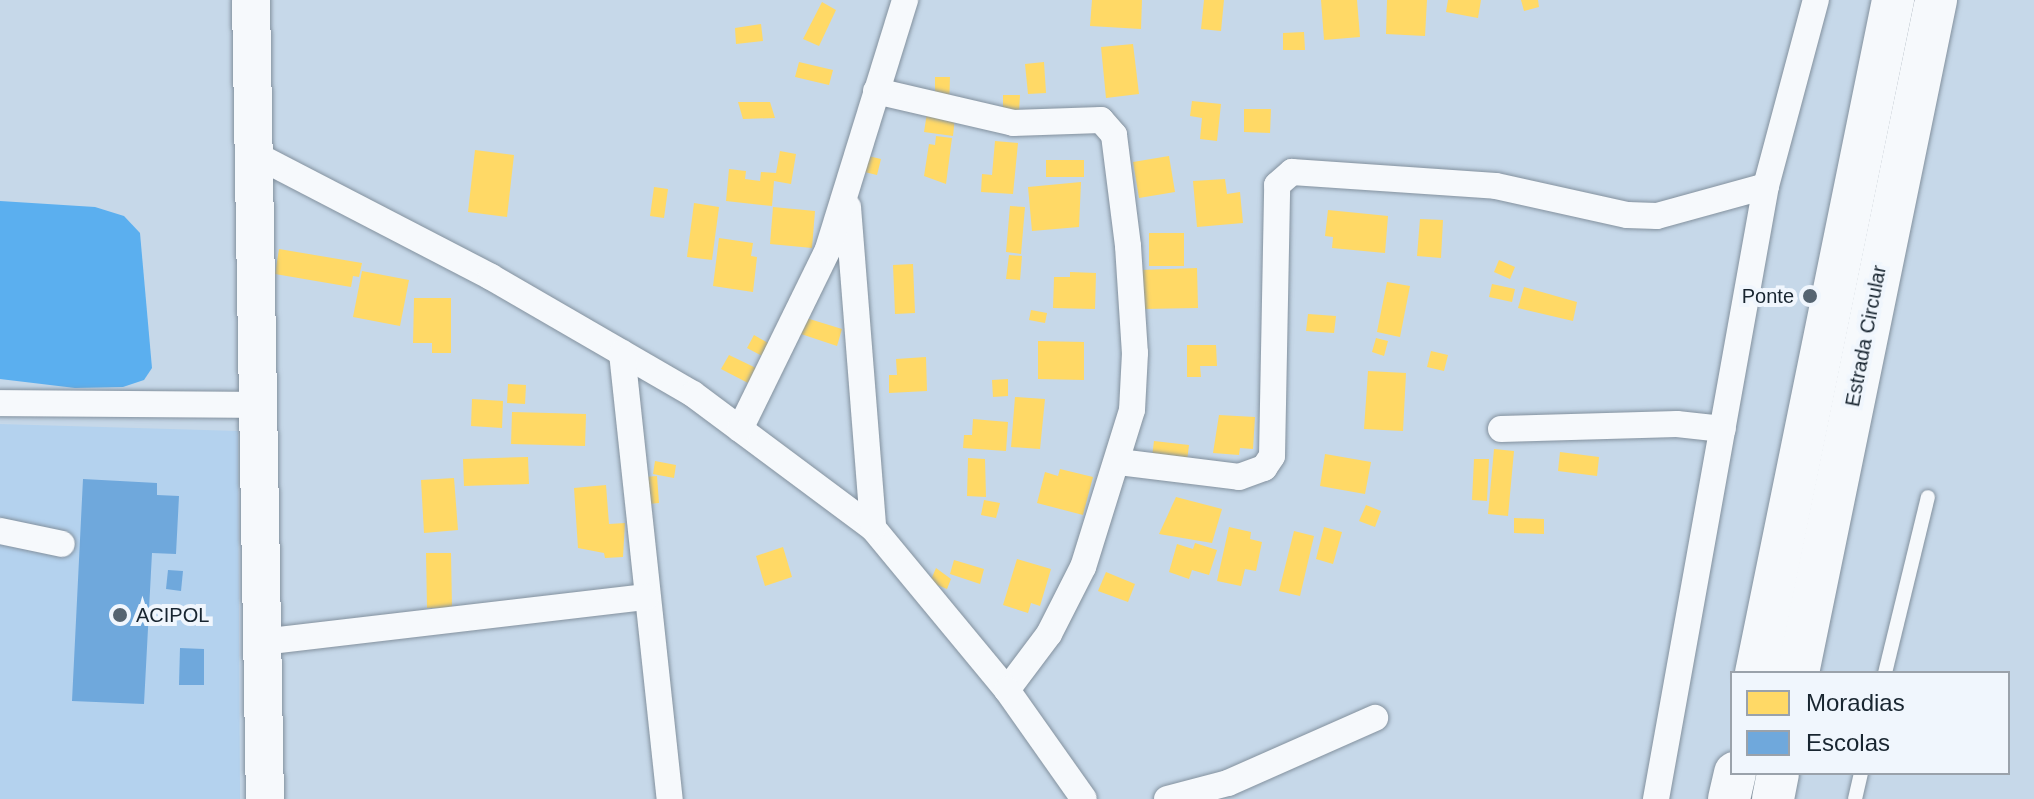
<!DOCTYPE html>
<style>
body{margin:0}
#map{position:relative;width:2034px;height:799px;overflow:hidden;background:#c6d8e9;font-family:Arial,sans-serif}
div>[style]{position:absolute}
.built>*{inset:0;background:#b4d2ee}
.water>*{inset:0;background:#5bafef}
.homes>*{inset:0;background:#ffd966}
.schools>*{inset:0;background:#6fa8dc}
.roads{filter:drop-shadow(0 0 2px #83919e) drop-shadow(0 0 2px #83919e)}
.lane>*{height:14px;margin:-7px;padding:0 7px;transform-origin:7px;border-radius:7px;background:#f6f9fc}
.street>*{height:26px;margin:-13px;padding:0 13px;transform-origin:13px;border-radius:13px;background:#f6f9fc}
.secondary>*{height:38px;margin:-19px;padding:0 19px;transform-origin:19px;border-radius:19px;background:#f6f9fc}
.primary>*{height:42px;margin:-21px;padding:0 21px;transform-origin:21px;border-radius:21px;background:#f6f9fc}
.dots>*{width:22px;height:22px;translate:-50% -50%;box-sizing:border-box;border:4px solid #f0f6fd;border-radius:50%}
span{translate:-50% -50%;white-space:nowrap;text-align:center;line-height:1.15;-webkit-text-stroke:8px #f0f6fd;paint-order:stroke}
.poi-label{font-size:20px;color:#182530}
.right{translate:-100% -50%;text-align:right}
.left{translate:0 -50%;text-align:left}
.street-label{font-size:20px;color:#182530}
.legend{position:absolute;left:1730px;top:671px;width:280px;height:104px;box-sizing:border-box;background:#f0f6fd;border:2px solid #9aa2ab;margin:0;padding:10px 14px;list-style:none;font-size:24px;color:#182530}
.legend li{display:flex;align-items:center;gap:16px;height:40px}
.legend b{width:40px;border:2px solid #9aa2ab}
</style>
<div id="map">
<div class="built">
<i style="clip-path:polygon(0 424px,238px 431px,240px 799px,0 799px)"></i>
</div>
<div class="water">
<i style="clip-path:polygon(0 201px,95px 207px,124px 216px,140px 233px,152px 368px,144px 380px,123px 387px,75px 388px,0 379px)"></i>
</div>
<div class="homes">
<i style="clip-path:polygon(1092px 0,1142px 0,1141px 29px,1090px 26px)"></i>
<i style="clip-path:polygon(1204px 0,1224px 0,1221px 31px,1201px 29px)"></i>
<i style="clip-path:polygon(1321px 0,1357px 0,1360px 37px,1324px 40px)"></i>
<i style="clip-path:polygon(1387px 0,1427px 0,1425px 36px,1386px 34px)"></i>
<i style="clip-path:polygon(1448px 0,1481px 0,1478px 18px,1446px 12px)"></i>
<i style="clip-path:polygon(1521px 0,1538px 0,1539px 7px,1524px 11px)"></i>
<i style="clip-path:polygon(822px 2px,836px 10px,819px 46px,803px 39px)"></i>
<i style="clip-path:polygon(761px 24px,763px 41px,736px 44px,735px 28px)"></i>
<i style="clip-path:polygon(1304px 32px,1305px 50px,1283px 50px,1283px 33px)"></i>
<i style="clip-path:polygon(1133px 44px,1139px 94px,1106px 98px,1101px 47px)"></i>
<i style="clip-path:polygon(799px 62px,833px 70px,829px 85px,795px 77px)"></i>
<i style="clip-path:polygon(1044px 62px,1046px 93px,1028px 94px,1025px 64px)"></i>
<i style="clip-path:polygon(935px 77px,950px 77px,949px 107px,935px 106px)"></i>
<i style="clip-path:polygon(1003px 95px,1020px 95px,1019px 111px,1003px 111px)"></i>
<i style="clip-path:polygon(1192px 101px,1221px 104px,1217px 141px,1200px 139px,1202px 118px,1190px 116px)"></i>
<i style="clip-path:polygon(738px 102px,770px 102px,775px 118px,743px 119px)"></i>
<i style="clip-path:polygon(1244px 109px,1271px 109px,1270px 133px,1244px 132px)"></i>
<i style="clip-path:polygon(927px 113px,955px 117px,953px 136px,924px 132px)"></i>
<i style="clip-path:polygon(936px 136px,952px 138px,946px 184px,924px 176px,929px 144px,935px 145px)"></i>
<i style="clip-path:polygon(995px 141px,1018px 143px,1013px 194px,981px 192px,982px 174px,992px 175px)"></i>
<i style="clip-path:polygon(475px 150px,514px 155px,507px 217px,468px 212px)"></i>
<i style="clip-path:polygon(780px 151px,796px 154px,791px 184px,774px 181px,772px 206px,726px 201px,729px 169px,746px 171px,745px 179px,760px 181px,761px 172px,776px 173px)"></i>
<i style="clip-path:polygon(864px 155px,881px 159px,877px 175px,860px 171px)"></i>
<i style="clip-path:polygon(1169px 156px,1175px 192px,1139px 198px,1133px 162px)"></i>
<i style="clip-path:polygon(1046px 160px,1084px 160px,1084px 177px,1046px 177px)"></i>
<i style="clip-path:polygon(1225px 179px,1227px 194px,1240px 192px,1243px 223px,1197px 227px,1193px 181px)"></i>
<i style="clip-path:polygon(1081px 182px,1079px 227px,1032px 231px,1028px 187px)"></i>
<i style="clip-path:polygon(654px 187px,668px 189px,664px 218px,650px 216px)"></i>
<i style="clip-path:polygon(694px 203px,719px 207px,712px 260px,687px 257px)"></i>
<i style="clip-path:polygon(1010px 206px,1025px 207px,1021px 254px,1006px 252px)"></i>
<i style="clip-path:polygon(773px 207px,815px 211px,812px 248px,770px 244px)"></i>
<i style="clip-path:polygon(1328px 210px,1388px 216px,1385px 253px,1332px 248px,1333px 237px,1325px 236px)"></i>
<i style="clip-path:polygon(1420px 219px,1443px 220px,1441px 258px,1417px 256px)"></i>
<i style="clip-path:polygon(1149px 233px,1184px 233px,1184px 266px,1149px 266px)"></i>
<i style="clip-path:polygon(719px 238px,753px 243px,751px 256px,757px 257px,753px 292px,713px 286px)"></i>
<i style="clip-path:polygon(279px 249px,362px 263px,359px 277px,353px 276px,351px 287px,275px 274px)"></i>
<i style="clip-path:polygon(1009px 255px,1022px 256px,1020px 280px,1006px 279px)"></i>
<i style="clip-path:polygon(1499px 260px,1515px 267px,1510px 279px,1494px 272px)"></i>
<i style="clip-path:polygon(913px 264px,915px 313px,895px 314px,893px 265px)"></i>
<i style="clip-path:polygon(1197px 268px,1198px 308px,1142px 309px,1140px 270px)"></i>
<i style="clip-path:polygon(362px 271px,409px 280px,400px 326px,353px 317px)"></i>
<i style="clip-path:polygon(1070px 272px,1096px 273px,1095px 309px,1053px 308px,1054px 277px,1070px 277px)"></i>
<i style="clip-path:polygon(1387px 282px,1410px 286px,1400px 337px,1377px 332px)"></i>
<i style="clip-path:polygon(1492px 284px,1515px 289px,1512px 302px,1489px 297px)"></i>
<i style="clip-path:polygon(1524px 287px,1577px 302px,1573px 321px,1518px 308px)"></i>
<i style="clip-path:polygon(414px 298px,451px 298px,451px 353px,432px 353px,432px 343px,413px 343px)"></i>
<i style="clip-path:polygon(1031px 310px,1047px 313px,1045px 323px,1029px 320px)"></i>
<i style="clip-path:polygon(1308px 314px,1336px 316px,1334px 333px,1306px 331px)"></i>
<i style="clip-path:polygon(803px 317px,842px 329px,837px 346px,798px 333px)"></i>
<i style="clip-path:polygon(754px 335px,775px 347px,768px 359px,747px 348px)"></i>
<i style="clip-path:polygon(1376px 338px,1388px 341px,1384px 356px,1372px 352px)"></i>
<i style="clip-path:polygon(1038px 341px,1084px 342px,1084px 380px,1038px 379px)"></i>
<i style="clip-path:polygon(1187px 345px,1216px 345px,1217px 366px,1200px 366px,1201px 377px,1187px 377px)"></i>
<i style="clip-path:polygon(1431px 351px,1448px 355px,1444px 371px,1427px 367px)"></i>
<i style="clip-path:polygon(729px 355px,756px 368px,748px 383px,721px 369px)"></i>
<i style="clip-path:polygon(926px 357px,927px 391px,889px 393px,889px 375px,897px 375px,896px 359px)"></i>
<i style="clip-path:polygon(1368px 371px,1406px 373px,1403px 431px,1364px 429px)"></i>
<i style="clip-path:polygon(1008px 379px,1008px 396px,993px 397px,992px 380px)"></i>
<i style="clip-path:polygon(508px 384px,526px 385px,525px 404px,507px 403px)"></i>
<i style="clip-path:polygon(1015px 397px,1045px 399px,1040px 449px,1011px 447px)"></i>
<i style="clip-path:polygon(472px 399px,503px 401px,502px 428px,471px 426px)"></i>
<i style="clip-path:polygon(512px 412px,586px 414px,585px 446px,511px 444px)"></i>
<i style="clip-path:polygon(1219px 415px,1255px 417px,1253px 449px,1240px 448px,1239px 455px,1213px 453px)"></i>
<i style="clip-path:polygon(973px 419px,1008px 422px,1006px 451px,963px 448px,964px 435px,972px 435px)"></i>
<i style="clip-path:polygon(1154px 441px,1189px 445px,1187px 461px,1152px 457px)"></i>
<i style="clip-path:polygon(1494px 449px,1514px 451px,1508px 516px,1488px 514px)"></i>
<i style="clip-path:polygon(1560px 452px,1599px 457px,1597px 476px,1558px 471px)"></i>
<i style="clip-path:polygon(1325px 454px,1371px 462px,1365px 494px,1320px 486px)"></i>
<i style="clip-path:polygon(528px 457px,529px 484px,464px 486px,463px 459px)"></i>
<i style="clip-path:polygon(968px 458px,985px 459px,986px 497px,967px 496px)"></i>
<i style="clip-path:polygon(1474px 459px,1489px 459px,1487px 501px,1472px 500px)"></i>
<i style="clip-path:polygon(655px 461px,676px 465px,674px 478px,653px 474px)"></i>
<i style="clip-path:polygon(1060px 469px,1093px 477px,1083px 515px,1037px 503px,1045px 472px,1058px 476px)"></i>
<i style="clip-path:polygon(657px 476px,659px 503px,648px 504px,645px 477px)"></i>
<i style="clip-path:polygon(454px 478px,458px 530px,424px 533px,421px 480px)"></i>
<i style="clip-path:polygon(606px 485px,609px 524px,625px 523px,623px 557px,605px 558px,604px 553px,578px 548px,574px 488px)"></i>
<i style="clip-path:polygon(1176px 497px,1222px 509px,1212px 543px,1159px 534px)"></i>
<i style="clip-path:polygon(984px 500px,1000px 503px,996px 518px,981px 515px)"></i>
<i style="clip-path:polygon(1366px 505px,1381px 511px,1375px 527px,1359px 521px)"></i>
<i style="clip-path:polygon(1514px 518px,1544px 519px,1544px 534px,1514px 533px)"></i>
<i style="clip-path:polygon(1229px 527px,1251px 532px,1250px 539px,1262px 542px,1256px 571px,1245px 569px,1241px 586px,1217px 581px)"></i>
<i style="clip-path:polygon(1324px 527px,1342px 532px,1333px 564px,1316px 559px)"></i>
<i style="clip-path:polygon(1294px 531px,1314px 536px,1300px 596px,1279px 591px)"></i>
<i style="clip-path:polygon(1195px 543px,1217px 550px,1209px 575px,1192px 570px,1189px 579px,1169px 572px,1177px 544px,1193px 549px)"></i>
<i style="clip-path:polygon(783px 547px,792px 577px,765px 586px,756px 556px)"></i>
<i style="clip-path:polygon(426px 553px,451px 553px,452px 608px,427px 608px)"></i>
<i style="clip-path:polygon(1017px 559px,1051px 569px,1040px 606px,1031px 603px,1028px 613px,1003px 605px)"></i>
<i style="clip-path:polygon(954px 560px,984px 569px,980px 584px,950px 574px)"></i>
<i style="clip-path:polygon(936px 568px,951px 579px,947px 589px,930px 582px)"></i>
<i style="clip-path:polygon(1106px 572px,1135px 584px,1128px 602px,1098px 591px)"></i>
</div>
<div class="schools">
<i style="clip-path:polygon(83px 479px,157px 483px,157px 495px,179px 496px,176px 554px,152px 553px,144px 704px,72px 701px)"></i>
<i style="clip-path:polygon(168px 570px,183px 571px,181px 591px,166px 589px)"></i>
<i style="clip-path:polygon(180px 648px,204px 649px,204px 685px,179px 685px)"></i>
</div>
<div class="roads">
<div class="lane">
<i style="left:1885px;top:673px;width:181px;rotate:-76.3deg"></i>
<i style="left:1855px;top:799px;width:27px;rotate:-77deg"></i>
</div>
<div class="street">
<i style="left:876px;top:91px;width:141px;rotate:13.1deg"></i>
<i style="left:1013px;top:123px;width:88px;rotate:-2deg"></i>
<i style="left:1101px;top:120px;width:20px;rotate:49deg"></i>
<i style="left:1114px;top:135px;width:112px;rotate:82.8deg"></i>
<i style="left:1128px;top:246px;width:107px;rotate:86.3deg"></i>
<i style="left:1135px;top:353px;width:57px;rotate:93deg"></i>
<i style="left:1132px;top:410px;width:164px;rotate:107.3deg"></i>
<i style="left:1083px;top:567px;width:75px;rotate:116.9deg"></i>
<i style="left:1049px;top:634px;width:70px;rotate:126.9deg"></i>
<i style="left:254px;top:154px;width:267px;rotate:27.4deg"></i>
<i style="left:491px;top:277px;width:233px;rotate:30.1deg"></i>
<i style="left:693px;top:394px;width:224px;rotate:36.7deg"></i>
<i style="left:873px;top:528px;width:210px;rotate:50.4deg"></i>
<i style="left:1007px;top:690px;width:133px;rotate:54.8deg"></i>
<i style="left:848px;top:207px;width:322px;rotate:85.5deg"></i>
<i style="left:622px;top:353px;width:449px;rotate:83.9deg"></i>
<i style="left:0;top:403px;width:258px;rotate:0.4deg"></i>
<i style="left:740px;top:429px;width:200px;rotate:-63.9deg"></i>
<i style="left:828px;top:249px;width:261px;rotate:-72.8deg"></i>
<i style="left:1501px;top:429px;width:176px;rotate:-1.6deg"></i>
<i style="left:1677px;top:424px;width:46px;rotate:6.2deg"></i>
<i style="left:1119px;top:462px;width:121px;rotate:7.1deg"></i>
<i style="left:1239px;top:477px;width:27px;rotate:-20deg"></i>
<i style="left:1264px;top:468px;width:14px;rotate:-56deg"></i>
<i style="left:1272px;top:456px;width:271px;rotate:-88.9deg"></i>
<i style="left:1277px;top:185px;width:20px;rotate:-41deg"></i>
<i style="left:1292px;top:172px;width:204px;rotate:3.9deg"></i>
<i style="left:1496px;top:186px;width:134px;rotate:12.5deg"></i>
<i style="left:1627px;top:215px;width:30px;rotate:2deg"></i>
<i style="left:1657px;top:216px;width:113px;rotate:-15.4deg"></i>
<i style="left:0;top:531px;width:63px;rotate:11.8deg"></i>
<i style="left:262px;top:642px;width:387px;rotate:-6.7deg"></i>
<i style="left:1167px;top:799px;width:63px;rotate:-14.7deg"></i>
<i style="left:1228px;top:783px;width:161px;rotate:-23.9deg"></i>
<i style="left:1656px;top:799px;width:623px;rotate:-79.83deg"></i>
<i style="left:1766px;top:186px;width:193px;rotate:-75deg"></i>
</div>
<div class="secondary">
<i style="left:251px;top:0;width:799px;rotate:89deg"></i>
</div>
<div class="primary">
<i style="left:1756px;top:673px;width:687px;rotate:-78.49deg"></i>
<i style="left:1798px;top:673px;width:687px;rotate:-78.41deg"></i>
<i style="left:1729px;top:799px;width:27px;rotate:-77deg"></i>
<i style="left:1773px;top:799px;width:26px;rotate:-79deg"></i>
</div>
</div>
<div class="dots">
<i style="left:1810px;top:296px;background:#556471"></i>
<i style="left:120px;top:615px;background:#556471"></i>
</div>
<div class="poi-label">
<span class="right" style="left:1794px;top:296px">Ponte</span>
<span class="left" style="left:136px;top:615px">ACIPOL</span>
</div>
<div class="street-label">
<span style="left:1866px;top:336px;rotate:-79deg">Estrada Circular</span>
</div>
<ul class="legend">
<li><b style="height:22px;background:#ffd966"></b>Moradias</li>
<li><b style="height:22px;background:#6fa8dc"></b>Escolas</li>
</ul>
</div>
